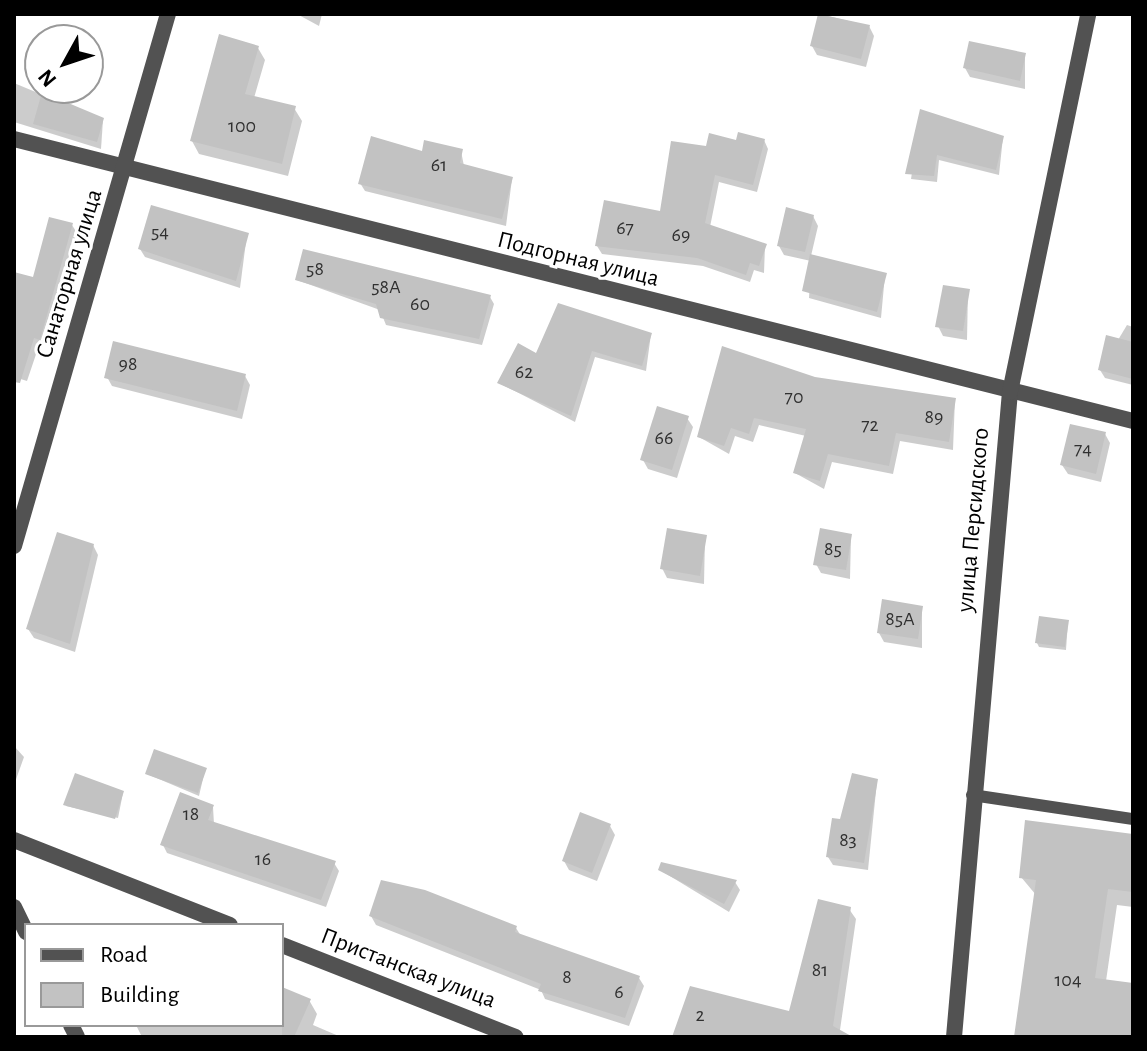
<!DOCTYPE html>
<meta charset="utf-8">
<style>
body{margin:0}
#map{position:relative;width:1147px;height:1051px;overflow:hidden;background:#fff;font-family:"Alegreya Sans",sans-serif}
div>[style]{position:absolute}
.shadow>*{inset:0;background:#0003}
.building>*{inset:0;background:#c2c2c2}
.service>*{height:12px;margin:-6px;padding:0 6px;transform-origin:6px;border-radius:6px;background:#525252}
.minor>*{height:16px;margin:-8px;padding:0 8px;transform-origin:8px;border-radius:8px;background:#525252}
.tertiary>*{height:16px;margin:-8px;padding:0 8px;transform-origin:8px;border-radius:8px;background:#525252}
span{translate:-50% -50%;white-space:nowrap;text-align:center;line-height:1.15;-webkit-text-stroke:6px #fff;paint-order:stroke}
.number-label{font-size:20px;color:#303030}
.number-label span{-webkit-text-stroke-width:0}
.street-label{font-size:24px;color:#000}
.frame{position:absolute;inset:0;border:16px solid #000;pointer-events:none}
.legend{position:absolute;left:24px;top:923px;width:260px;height:104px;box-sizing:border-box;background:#fff;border:2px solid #999;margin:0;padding:10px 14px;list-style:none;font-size:24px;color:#000}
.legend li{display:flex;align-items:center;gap:16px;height:40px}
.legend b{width:40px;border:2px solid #999}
.north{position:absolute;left:24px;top:24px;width:80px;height:80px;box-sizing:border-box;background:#fff;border:2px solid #999;border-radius:50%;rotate:230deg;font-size:22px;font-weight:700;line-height:32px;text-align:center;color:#000}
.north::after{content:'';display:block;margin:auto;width:28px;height:36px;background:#000;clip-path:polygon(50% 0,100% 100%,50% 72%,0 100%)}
</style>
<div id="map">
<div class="shadow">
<i style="clip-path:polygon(297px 14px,322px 14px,319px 26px)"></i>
<i style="clip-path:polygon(820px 14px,869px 26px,874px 36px,866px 67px,817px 55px,812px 46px)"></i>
<i style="clip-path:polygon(258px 48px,265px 60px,254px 98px,294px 108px,302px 121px,288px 176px,199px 154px,192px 141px)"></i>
<i style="clip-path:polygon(1025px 55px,1025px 89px,970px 77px,965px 68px)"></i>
<i style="clip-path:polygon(14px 83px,103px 120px,101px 149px,14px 122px)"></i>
<i style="clip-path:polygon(921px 112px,1003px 137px,999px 175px,939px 160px,937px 182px,911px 179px)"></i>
<i style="clip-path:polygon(764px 140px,768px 149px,757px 192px,719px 182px,710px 227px,765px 246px,764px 273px,754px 270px,750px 282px,703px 266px,602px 254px,597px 246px,661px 213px,707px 149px)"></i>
<i style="clip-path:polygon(461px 151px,464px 166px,512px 179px,506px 226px,365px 191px,360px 183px,423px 153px)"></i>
<i style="clip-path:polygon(813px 216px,818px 226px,811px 256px,885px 275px,881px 318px,809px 298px,811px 261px,784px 255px,779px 246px)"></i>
<i style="clip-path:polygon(72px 225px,77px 233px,27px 381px,14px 377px,14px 285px,35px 280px)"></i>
<i style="clip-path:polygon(247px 234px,240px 288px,145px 257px,140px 249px)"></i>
<i style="clip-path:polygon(297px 280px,490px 297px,494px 304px,482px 345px,386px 325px,380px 310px)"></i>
<i style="clip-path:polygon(968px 291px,967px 340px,943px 336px,938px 326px)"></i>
<i style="clip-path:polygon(1127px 325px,1133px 327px,1133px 385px,1105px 378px,1100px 370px)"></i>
<i style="clip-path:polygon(651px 334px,646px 371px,595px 357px,575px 422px,499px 383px,537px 356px)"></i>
<i style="clip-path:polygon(245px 376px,250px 385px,242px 419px,112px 386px,107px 377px)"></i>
<i style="clip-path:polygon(814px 379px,955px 399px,953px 450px,900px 441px,893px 474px,832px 462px,824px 489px,795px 473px,806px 436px,759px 425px,753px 442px,735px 436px,729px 454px,699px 437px)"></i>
<i style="clip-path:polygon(687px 418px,693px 427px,677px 478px,648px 469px,643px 460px)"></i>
<i style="clip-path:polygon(1105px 434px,1110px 443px,1101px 482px,1068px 474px,1062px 465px)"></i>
<i style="clip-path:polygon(851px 536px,850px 579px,821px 573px,816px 564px)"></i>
<i style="clip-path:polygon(705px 537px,704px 584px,667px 578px,662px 568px)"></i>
<i style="clip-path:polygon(93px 545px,98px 555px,75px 652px,34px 638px,28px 629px)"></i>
<i style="clip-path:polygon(922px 607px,922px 648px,884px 642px,879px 633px)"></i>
<i style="clip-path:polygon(1068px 621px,1066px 650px,1039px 647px,1037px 643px)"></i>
<i style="clip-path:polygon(14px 746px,24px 757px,14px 785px)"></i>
<i style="clip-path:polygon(205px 770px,199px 796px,147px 774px)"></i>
<i style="clip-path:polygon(76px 775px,123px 793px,118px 818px,66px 806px)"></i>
<i style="clip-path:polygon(877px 781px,868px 870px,833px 865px,828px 857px,842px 821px)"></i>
<i style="clip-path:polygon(213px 807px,214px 824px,334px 863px,339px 871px,326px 907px,167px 853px,163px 845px)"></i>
<i style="clip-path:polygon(610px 826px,615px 835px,597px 881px,569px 870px,564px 861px)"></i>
<i style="clip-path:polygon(1133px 836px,1133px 907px,1117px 905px,1106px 981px,1133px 985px,1133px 1037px,1016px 1037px,1036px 895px,1021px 877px)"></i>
<i style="clip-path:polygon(660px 870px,735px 882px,740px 890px,729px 912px)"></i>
<i style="clip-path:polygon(849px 909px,856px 919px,839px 1037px,675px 1037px,791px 1013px)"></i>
<i style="clip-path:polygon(371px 916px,516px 928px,521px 936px,639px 978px,644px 986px,629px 1026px,545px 999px,541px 990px,376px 925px)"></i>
<i style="clip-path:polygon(282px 989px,309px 1000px,317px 1014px,313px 1025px,341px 1037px,142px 1037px,136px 1025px,282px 1025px)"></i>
</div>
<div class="building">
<i style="clip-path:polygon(818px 14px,870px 25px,861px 59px,810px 46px)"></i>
<i style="clip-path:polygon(219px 34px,259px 46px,245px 94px,296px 106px,282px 164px,190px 141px)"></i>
<i style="clip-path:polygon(969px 41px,1026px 53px,1020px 81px,963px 68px)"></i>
<i style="clip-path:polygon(42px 92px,104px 118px,97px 142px,33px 124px)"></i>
<i style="clip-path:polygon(920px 109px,1004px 136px,996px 170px,937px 155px,934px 176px,905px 174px)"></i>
<i style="clip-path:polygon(738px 132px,765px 139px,753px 185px,715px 175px,705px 223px,767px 244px,759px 266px,750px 263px,746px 275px,697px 258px,595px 246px,604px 200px,660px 211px,671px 141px,706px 146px,709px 133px,736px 140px)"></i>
<i style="clip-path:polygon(371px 136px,422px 151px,424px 140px,463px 149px,460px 163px,513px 177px,502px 219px,358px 184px)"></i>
<i style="clip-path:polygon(151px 205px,249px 233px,236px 281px,138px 249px)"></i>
<i style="clip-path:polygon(786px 207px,814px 215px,805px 252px,777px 246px)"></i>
<i style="clip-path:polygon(49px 217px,73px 223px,40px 340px,34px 338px,20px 383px,14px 382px,14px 272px,33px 277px)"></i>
<i style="clip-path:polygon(303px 249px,491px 295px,479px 339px,380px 318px,376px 304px,295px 280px)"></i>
<i style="clip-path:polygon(810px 254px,887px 273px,877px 312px,802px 291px)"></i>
<i style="clip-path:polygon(943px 285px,970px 289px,963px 331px,935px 327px)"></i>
<i style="clip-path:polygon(558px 303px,652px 333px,642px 366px,592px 351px,571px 416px,497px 383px,518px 343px,536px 353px)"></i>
<i style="clip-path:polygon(1106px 335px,1133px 342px,1133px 379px,1098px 370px)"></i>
<i style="clip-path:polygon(113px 341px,246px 374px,237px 411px,104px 378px)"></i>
<i style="clip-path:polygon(722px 346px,815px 377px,956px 398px,949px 442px,896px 433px,889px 466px,828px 454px,820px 481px,793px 473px,806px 429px,754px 418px,749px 434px,731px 428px,724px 446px,697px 437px)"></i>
<i style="clip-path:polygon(657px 406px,689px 416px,672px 470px,640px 460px)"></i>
<i style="clip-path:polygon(1070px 424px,1106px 432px,1096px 474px,1060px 465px)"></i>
<i style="clip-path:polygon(667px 528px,707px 535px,700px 576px,660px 569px)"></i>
<i style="clip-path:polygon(820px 528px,852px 534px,846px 570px,813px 565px)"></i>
<i style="clip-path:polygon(57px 532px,94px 544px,70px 644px,26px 629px)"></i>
<i style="clip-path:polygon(882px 599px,923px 606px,918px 639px,877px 633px)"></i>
<i style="clip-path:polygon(1039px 616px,1069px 620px,1065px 647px,1035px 643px)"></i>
<i style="clip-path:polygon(154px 749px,207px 768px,198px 793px,145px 774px)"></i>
<i style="clip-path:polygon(75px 773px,124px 791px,115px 819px,63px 805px)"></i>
<i style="clip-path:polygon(852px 773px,878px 779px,864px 863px,826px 857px,832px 818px,840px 819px)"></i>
<i style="clip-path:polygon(180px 792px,214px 805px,208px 820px,336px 861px,321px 900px,160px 845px)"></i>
<i style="clip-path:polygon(580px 812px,611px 824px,592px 873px,562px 861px)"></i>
<i style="clip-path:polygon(1025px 820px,1133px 834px,1133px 892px,1108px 889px,1095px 978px,1133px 983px,1133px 1037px,1014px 1037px,1036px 880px,1019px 878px)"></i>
<i style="clip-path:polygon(661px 862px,737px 880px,724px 904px,658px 870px)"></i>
<i style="clip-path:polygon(381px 880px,425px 890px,517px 926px,515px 932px,640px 976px,625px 1018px,538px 991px,541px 984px,369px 916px)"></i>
<i style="clip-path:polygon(818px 899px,851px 907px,833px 1026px,853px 1037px,672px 1037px,690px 986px,789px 1011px)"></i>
<i style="clip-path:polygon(282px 987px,311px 999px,294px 1037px,282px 1037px)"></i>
</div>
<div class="service">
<i style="left:972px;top:795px;width:163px;rotate:8.5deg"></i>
</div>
<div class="minor">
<i style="left:14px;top:139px;width:1154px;rotate:14.14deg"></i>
<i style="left:14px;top:546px;width:554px;rotate:-73.86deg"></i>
<i style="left:14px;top:840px;width:232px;rotate:21.5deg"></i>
<i style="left:282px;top:945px;width:251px;rotate:21.5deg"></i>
<i style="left:954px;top:1037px;width:647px;rotate:-85.04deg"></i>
<i style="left:1010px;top:392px;width:386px;rotate:-78.3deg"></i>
</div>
<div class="tertiary">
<i style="left:14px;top:907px;width:28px;rotate:64deg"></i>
<i style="left:71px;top:1025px;width:13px;rotate:63deg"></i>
</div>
<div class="number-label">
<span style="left:242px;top:126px">100</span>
<span style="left:439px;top:165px">61</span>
<span style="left:625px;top:228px">67</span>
<span style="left:160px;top:232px">54</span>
<span style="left:681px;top:235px">69</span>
<span style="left:315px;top:269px">58</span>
<span style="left:386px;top:287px">58А</span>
<span style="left:420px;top:304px">60</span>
<span style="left:128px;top:364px">98</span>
<span style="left:524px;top:372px">62</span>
<span style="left:794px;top:397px">70</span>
<span style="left:934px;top:417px">89</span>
<span style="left:870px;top:425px">72</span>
<span style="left:664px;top:438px">66</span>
<span style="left:1083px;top:449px">74</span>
<span style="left:833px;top:549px">85</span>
<span style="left:900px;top:619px">85А</span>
<span style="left:191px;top:814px">18</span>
<span style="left:848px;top:840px">83</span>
<span style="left:263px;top:859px">16</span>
<span style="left:820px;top:970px">81</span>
<span style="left:567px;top:977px">8</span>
<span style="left:1068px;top:980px">104</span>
<span style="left:619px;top:992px">6</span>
<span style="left:700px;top:1015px">2</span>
</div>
<div class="street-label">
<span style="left:578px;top:260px;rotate:14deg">Подгорная улица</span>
<span style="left:70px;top:274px;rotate:-73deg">Санаторная улица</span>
<span style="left:974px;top:520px;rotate:-85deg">улица Персидского</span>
<span style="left:408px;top:969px;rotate:21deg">Пристанская улица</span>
</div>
<div class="frame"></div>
<ul class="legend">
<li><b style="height:10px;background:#525252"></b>Road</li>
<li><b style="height:22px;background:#c2c2c2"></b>Building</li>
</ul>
<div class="north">N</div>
</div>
